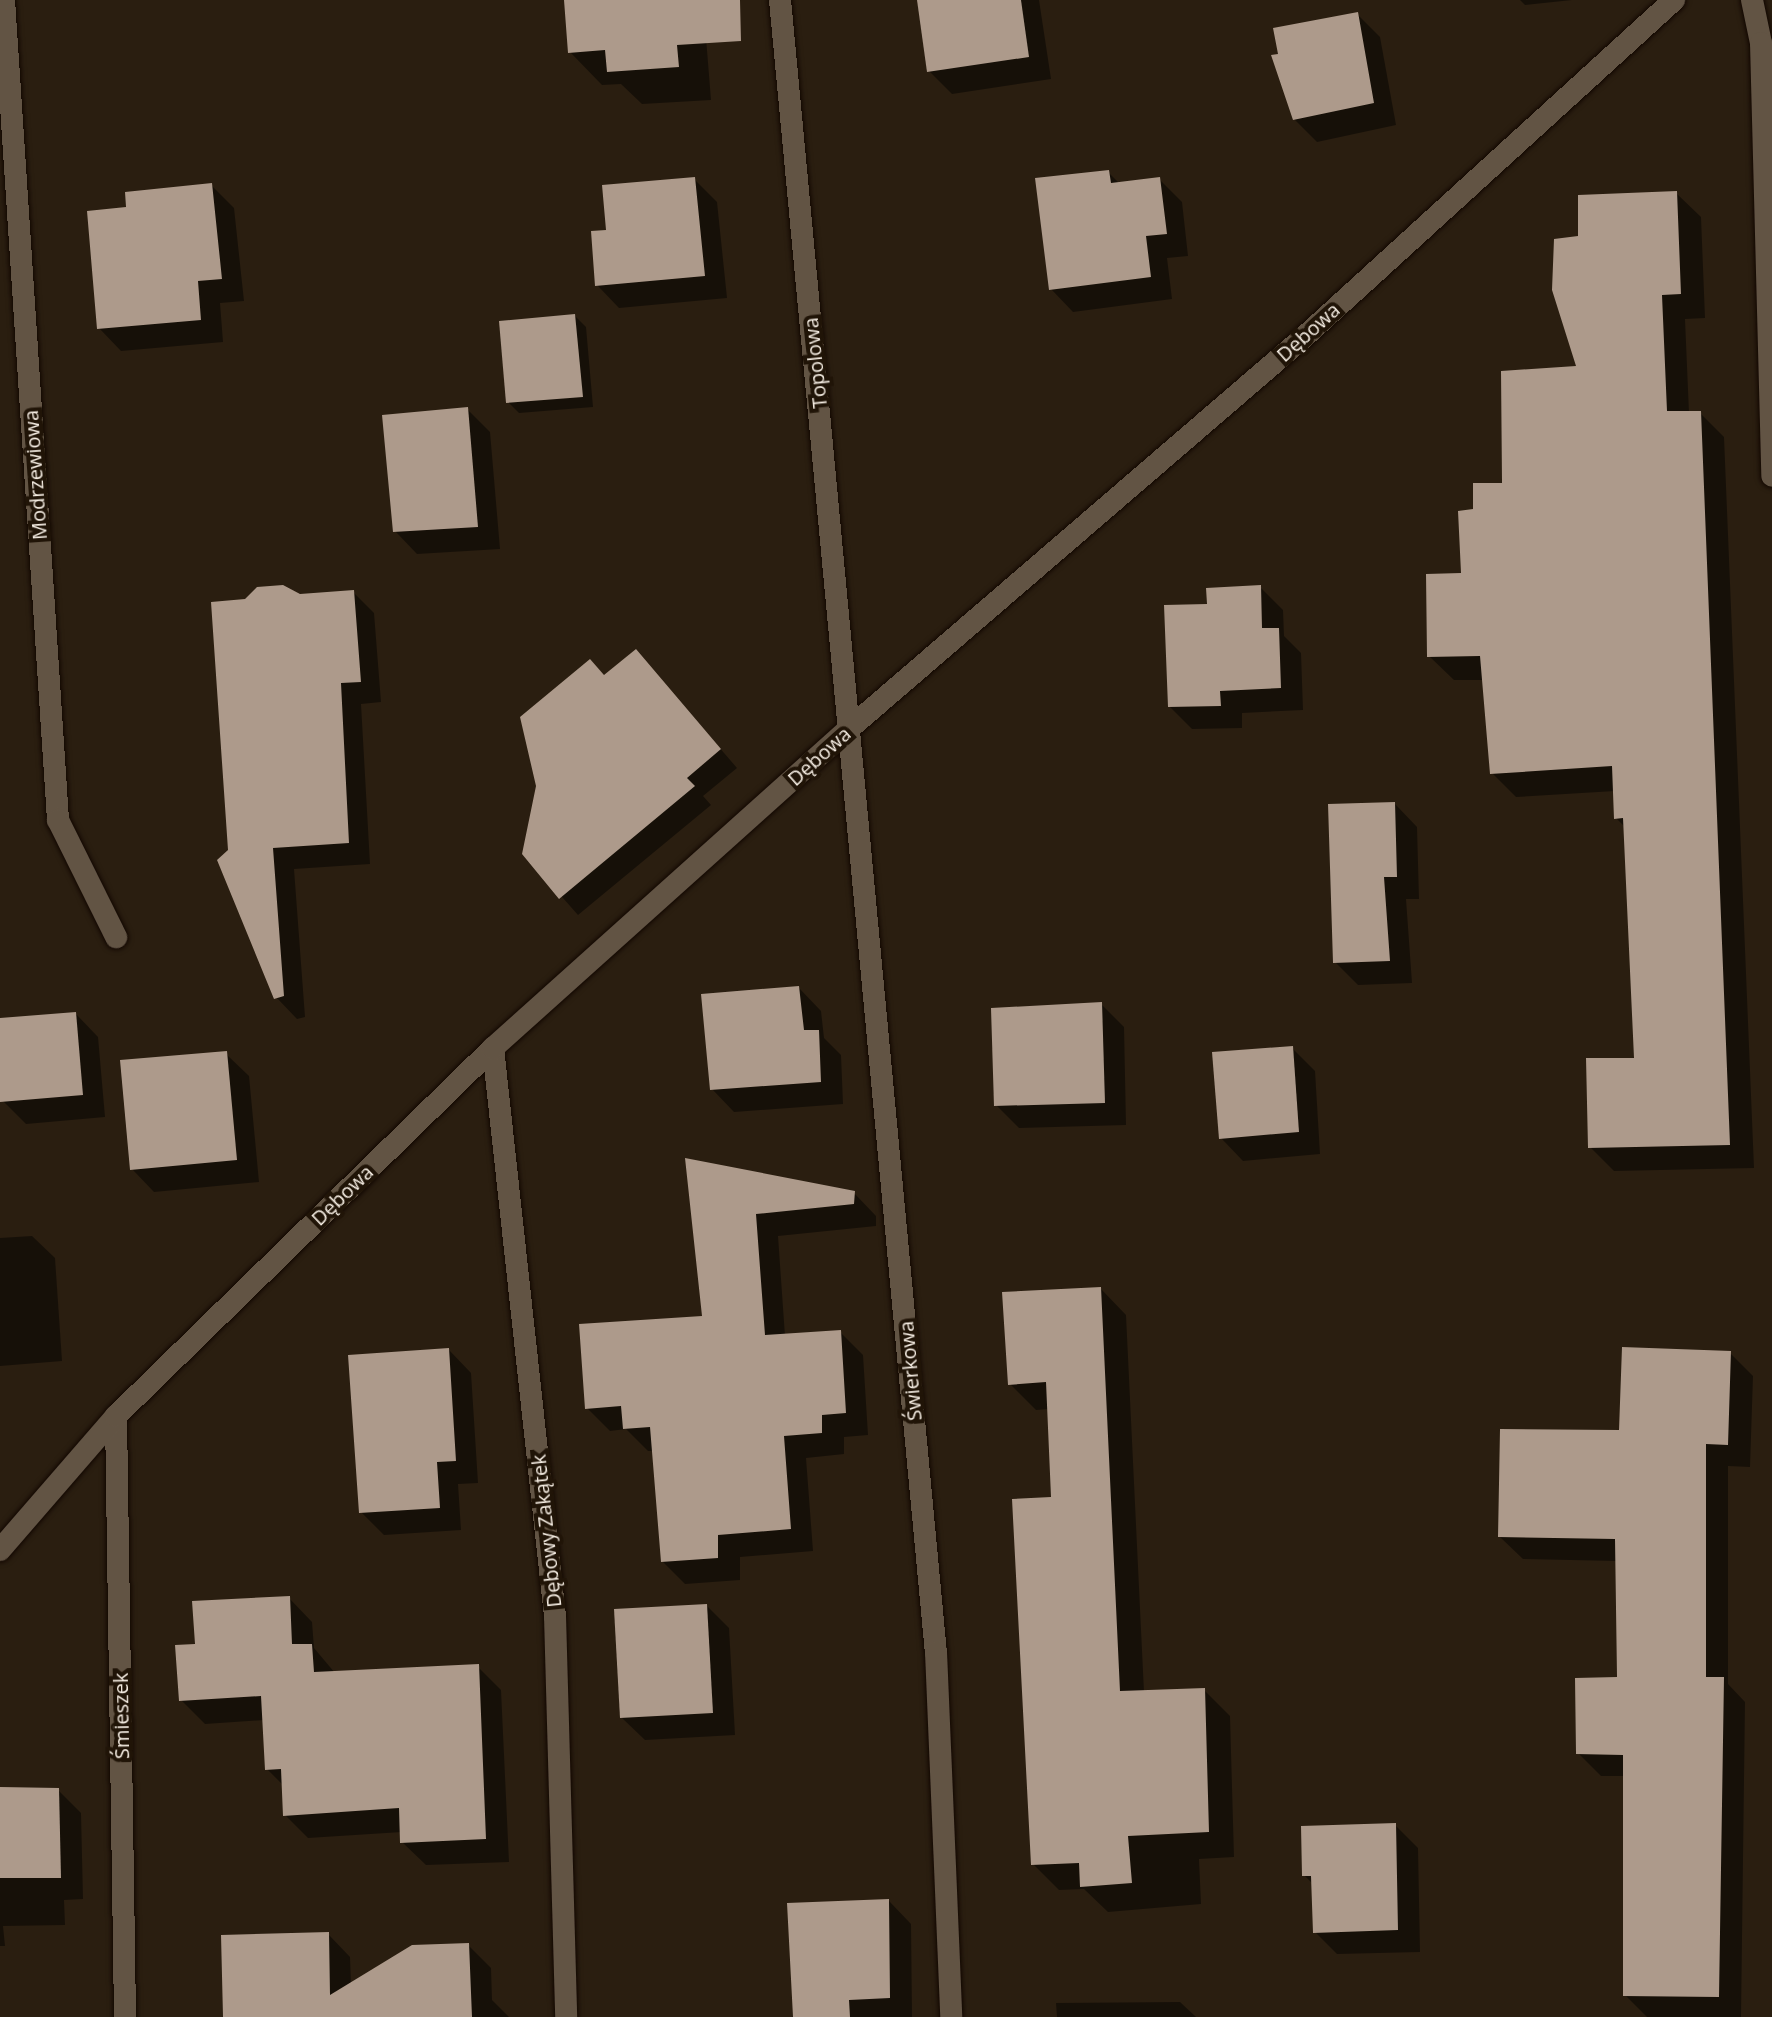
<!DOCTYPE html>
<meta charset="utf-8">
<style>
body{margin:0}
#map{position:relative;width:1772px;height:2017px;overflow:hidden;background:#2a1e10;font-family:"Open Sans",sans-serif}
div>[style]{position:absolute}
.shadow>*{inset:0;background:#0007}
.building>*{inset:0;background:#ad9a8b}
.roads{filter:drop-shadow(0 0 2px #120700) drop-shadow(0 0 2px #120700)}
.minor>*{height:22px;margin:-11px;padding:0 11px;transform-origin:11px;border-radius:11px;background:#625444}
span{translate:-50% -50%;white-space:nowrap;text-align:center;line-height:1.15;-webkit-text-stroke:8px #201407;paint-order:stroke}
.street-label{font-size:20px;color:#f5ede3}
</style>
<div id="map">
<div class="shadow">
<i style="clip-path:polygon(566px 0,703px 0,711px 100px,642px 104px,621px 84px,602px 85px,570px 52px)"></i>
<i style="clip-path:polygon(919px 0,1039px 0,1051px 79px,952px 94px,929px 71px)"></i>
<i style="clip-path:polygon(1520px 0,1572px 0,1525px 5px)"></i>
<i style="clip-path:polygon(1357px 14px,1380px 37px,1396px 125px,1317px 142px,1294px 119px)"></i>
<i style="clip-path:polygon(1108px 172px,1120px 184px,1159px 179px,1182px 202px,1188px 256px,1167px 258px,1172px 299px,1073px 312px,1051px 289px)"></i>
<i style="clip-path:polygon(694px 179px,717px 202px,727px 298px,619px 308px,597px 285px,608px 231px)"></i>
<i style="clip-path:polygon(211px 185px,234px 208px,244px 301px,220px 303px,223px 342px,121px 351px,99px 328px,128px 209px)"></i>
<i style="clip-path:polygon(1676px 193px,1701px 217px,1705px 318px,1685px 319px,1689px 413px,1700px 413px,1724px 437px,1754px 1168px,1614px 1171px,1590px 1147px,1636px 1060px,1625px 827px,1616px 818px,1615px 791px,1516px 797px,1492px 773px,1484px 680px,1454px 680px,1429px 656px,1463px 575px,1475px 510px,1504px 485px,1578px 368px,1580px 237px)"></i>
<i style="clip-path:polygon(575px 316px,586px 327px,593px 407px,519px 413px,508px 402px)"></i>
<i style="clip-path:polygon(467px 409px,490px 432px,500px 549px,417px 554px,395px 531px)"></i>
<i style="clip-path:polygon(1260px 587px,1283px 610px,1284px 636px,1301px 653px,1303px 710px,1242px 713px,1242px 728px,1192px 729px,1170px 707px,1209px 606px)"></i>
<i style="clip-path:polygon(353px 592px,374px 613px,381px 702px,361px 704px,370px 864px,294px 869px,305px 1017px,297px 1019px,276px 997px,230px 851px,300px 596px)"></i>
<i style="clip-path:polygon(636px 651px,737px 768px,703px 796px,711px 805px,578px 915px,524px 854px,590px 661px,606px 677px)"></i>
<i style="clip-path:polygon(1395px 804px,1417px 827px,1419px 899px,1406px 899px,1412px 983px,1358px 985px,1335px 962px)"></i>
<i style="clip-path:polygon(799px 988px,821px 1011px,824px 1038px,841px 1055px,843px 1104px,734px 1112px,712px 1089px)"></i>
<i style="clip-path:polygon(1101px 1004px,1124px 1027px,1126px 1125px,1019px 1128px,996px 1105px)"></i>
<i style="clip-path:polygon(76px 1014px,98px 1037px,105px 1117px,26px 1124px,3px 1101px,0 1020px)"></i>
<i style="clip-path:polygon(1292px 1048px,1315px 1071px,1320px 1154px,1243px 1161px,1221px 1138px)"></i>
<i style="clip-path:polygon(226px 1054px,249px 1076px,259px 1182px,154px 1192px,132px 1169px)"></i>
<i style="clip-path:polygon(688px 1160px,854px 1193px,876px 1216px,876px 1226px,778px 1236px,785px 1336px,840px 1332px,863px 1355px,868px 1435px,844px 1437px,844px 1454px,806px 1458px,813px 1551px,740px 1557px,740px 1580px,685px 1584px,662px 1561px,654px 1451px,648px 1451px,626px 1429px,610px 1431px,587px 1408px,704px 1317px)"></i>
<i style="clip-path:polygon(32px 1236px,55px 1258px,62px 1361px,0 1366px,0 1238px)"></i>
<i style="clip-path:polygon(1101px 1289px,1126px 1315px,1144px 1692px,1204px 1690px,1230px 1716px,1234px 1857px,1199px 1859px,1201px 1904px,1108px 1912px,1084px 1889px,1059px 1890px,1033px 1864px,1053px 1499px,1049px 1409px,1036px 1410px,1010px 1384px)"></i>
<i style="clip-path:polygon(449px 1350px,471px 1373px,478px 1483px,458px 1484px,461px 1530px,384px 1535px,361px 1512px)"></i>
<i style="clip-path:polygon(1730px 1353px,1753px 1376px,1750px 1467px,1728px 1466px,1728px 1684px,1745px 1702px,1741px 2017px,1647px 2017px,1625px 1995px,1625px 1776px,1601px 1776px,1578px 1753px,1619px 1679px,1617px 1561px,1523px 1559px,1500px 1537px,1621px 1432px)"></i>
<i style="clip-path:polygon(289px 1598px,312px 1622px,314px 1648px,335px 1673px,478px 1667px,501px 1690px,509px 1862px,426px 1865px,402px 1842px,402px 1832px,308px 1838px,285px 1815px,283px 1785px,267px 1769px,264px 1720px,205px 1724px,181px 1700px,197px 1646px)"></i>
<i style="clip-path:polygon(707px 1606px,729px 1628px,735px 1735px,645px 1740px,622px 1718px)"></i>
<i style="clip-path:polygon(0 1789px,58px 1790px,81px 1813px,83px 1899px,64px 1900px,65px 1925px,3px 1926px,5px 1946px,0 1946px)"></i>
<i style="clip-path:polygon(1395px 1825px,1418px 1848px,1420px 1952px,1337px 1954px,1315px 1932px,1313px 1884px,1304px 1875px)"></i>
<i style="clip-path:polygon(889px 1901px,911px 1924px,912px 2017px,795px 2017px)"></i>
<i style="clip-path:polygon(328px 1934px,350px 1957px,351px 1984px,468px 1945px,491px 1968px,492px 2000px,509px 2017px,225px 2017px)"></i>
<i style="clip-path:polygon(1180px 2002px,1196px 2017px,1057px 2017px,1056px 2003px)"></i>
</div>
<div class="building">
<i style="clip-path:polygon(564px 0,740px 0,741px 41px,677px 45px,679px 67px,607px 72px,605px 50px,568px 53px)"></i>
<i style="clip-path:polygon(917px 0,1021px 0,1029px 57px,927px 72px)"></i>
<i style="clip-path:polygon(1358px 12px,1374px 103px,1293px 120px,1271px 55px,1278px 54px,1273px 28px)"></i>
<i style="clip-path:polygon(1109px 170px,1111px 183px,1160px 177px,1167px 234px,1146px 236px,1151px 277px,1049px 290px,1035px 178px)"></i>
<i style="clip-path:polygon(695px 177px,705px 276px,595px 286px,591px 231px,606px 230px,602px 185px)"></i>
<i style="clip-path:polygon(212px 183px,222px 279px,198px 281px,201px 320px,97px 329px,87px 211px,126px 207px,125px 192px)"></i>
<i style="clip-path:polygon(1677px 191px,1681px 294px,1662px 295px,1667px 411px,1701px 411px,1730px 1145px,1588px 1148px,1586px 1058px,1634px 1058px,1623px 818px,1614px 819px,1612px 766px,1490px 774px,1480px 656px,1427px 657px,1426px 574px,1461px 573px,1458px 511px,1473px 509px,1473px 483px,1502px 483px,1501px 371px,1576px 366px,1552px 290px,1554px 239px,1578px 236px,1578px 195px)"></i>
<i style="clip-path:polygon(575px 314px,583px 397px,506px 403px,499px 321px)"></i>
<i style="clip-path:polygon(468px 407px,478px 527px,393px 532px,382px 415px)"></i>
<i style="clip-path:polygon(283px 585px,300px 594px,354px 590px,361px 682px,341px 683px,349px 843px,273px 848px,284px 996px,274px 999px,217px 860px,228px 850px,211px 602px,245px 599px,257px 587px)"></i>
<i style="clip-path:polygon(1261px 585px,1262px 628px,1279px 628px,1281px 688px,1220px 691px,1221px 706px,1168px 707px,1164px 605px,1207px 604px,1206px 588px)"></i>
<i style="clip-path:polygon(636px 649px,721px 749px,687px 778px,695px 786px,559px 899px,522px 854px,536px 786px,520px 717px,590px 659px,604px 675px)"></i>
<i style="clip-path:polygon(1395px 802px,1397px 877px,1384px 877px,1390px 961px,1333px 963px,1328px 804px)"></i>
<i style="clip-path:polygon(799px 986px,804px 1030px,819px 1030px,821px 1082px,710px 1090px,701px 994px)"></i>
<i style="clip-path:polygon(1102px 1002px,1105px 1103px,994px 1106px,991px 1008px)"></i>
<i style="clip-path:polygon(76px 1012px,83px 1095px,0 1102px,0 1018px)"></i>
<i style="clip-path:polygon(1293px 1046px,1299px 1132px,1219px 1139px,1212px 1052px)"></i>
<i style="clip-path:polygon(227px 1051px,237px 1160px,130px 1170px,120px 1060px)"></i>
<i style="clip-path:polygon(685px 1158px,855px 1191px,854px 1204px,756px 1214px,765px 1335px,841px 1330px,846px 1413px,822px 1415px,822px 1433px,784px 1436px,791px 1529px,718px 1535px,718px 1558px,661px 1562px,650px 1427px,623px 1429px,621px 1406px,585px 1409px,579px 1324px,702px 1316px)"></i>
<i style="clip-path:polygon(1101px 1287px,1120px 1691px,1205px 1688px,1209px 1832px,1128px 1836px,1132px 1883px,1080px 1887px,1079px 1863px,1031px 1865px,1012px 1499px,1051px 1497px,1046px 1382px,1008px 1385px,1002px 1292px)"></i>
<i style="clip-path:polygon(1622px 1347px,1731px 1351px,1728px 1445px,1706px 1444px,1706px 1677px,1724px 1677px,1719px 1997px,1623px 1996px,1623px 1755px,1576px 1754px,1575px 1678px,1617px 1677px,1615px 1539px,1498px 1537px,1500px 1429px,1619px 1430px)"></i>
<i style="clip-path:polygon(449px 1348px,456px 1461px,437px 1462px,440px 1508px,359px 1513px,348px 1355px)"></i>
<i style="clip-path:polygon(290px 1596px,292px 1644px,312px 1644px,314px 1672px,479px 1664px,486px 1839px,400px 1843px,399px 1808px,283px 1816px,281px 1769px,265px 1770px,261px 1696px,179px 1701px,175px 1645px,195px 1644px,192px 1601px)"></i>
<i style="clip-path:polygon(707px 1604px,713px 1713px,620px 1718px,614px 1609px)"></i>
<i style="clip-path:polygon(0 1787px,59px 1788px,61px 1878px,0 1878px)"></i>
<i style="clip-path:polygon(1396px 1823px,1398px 1930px,1313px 1933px,1311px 1876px,1302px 1876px,1301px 1826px)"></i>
<i style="clip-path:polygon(889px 1899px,890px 1998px,849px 2000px,850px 2017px,793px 2017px,787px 1903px)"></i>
<i style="clip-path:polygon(329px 1932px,330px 1995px,412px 1945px,469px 1943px,472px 2017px,223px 2017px,221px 1935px)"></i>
</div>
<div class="roads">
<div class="minor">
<i style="left:4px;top:0;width:822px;rotate:86.23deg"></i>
<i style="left:58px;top:820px;width:131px;rotate:63.6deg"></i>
<i style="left:780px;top:0;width:1659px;rotate:84.61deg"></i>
<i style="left:936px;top:1652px;width:365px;rotate:87.6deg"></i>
<i style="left:1752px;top:0;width:44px;rotate:78.2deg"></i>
<i style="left:1761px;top:43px;width:433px;rotate:88.5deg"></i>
<i style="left:493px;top:1048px;width:571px;rotate:83.77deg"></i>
<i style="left:555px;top:1616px;width:401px;rotate:88.4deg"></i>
<i style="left:116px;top:1416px;width:601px;rotate:89.14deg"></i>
<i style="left:0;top:1550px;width:177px;rotate:-49.1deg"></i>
<i style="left:116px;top:1416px;width:527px;rotate:-44.31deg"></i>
<i style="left:493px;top:1048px;width:481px;rotate:-41.9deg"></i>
<i style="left:851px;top:727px;width:596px;rotate:-40.72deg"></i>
<i style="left:1303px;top:338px;width:502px;rotate:-42.34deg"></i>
</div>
</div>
<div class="street-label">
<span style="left:1308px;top:332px;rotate:-42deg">Dębowa</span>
<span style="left:815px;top:363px;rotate:-96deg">Topolowa</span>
<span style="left:35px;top:475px;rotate:-94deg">Modrzewiowa</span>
<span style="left:819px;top:756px;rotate:-42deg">Dębowa</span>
<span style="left:342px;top:1195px;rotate:-44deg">Dębowa</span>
<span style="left:910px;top:1371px;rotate:-95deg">Świerkowa</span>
<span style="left:546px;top:1531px;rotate:-96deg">Dębowy Zakątek</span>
<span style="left:121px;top:1716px;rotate:-91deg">Śmieszek</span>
</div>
</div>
